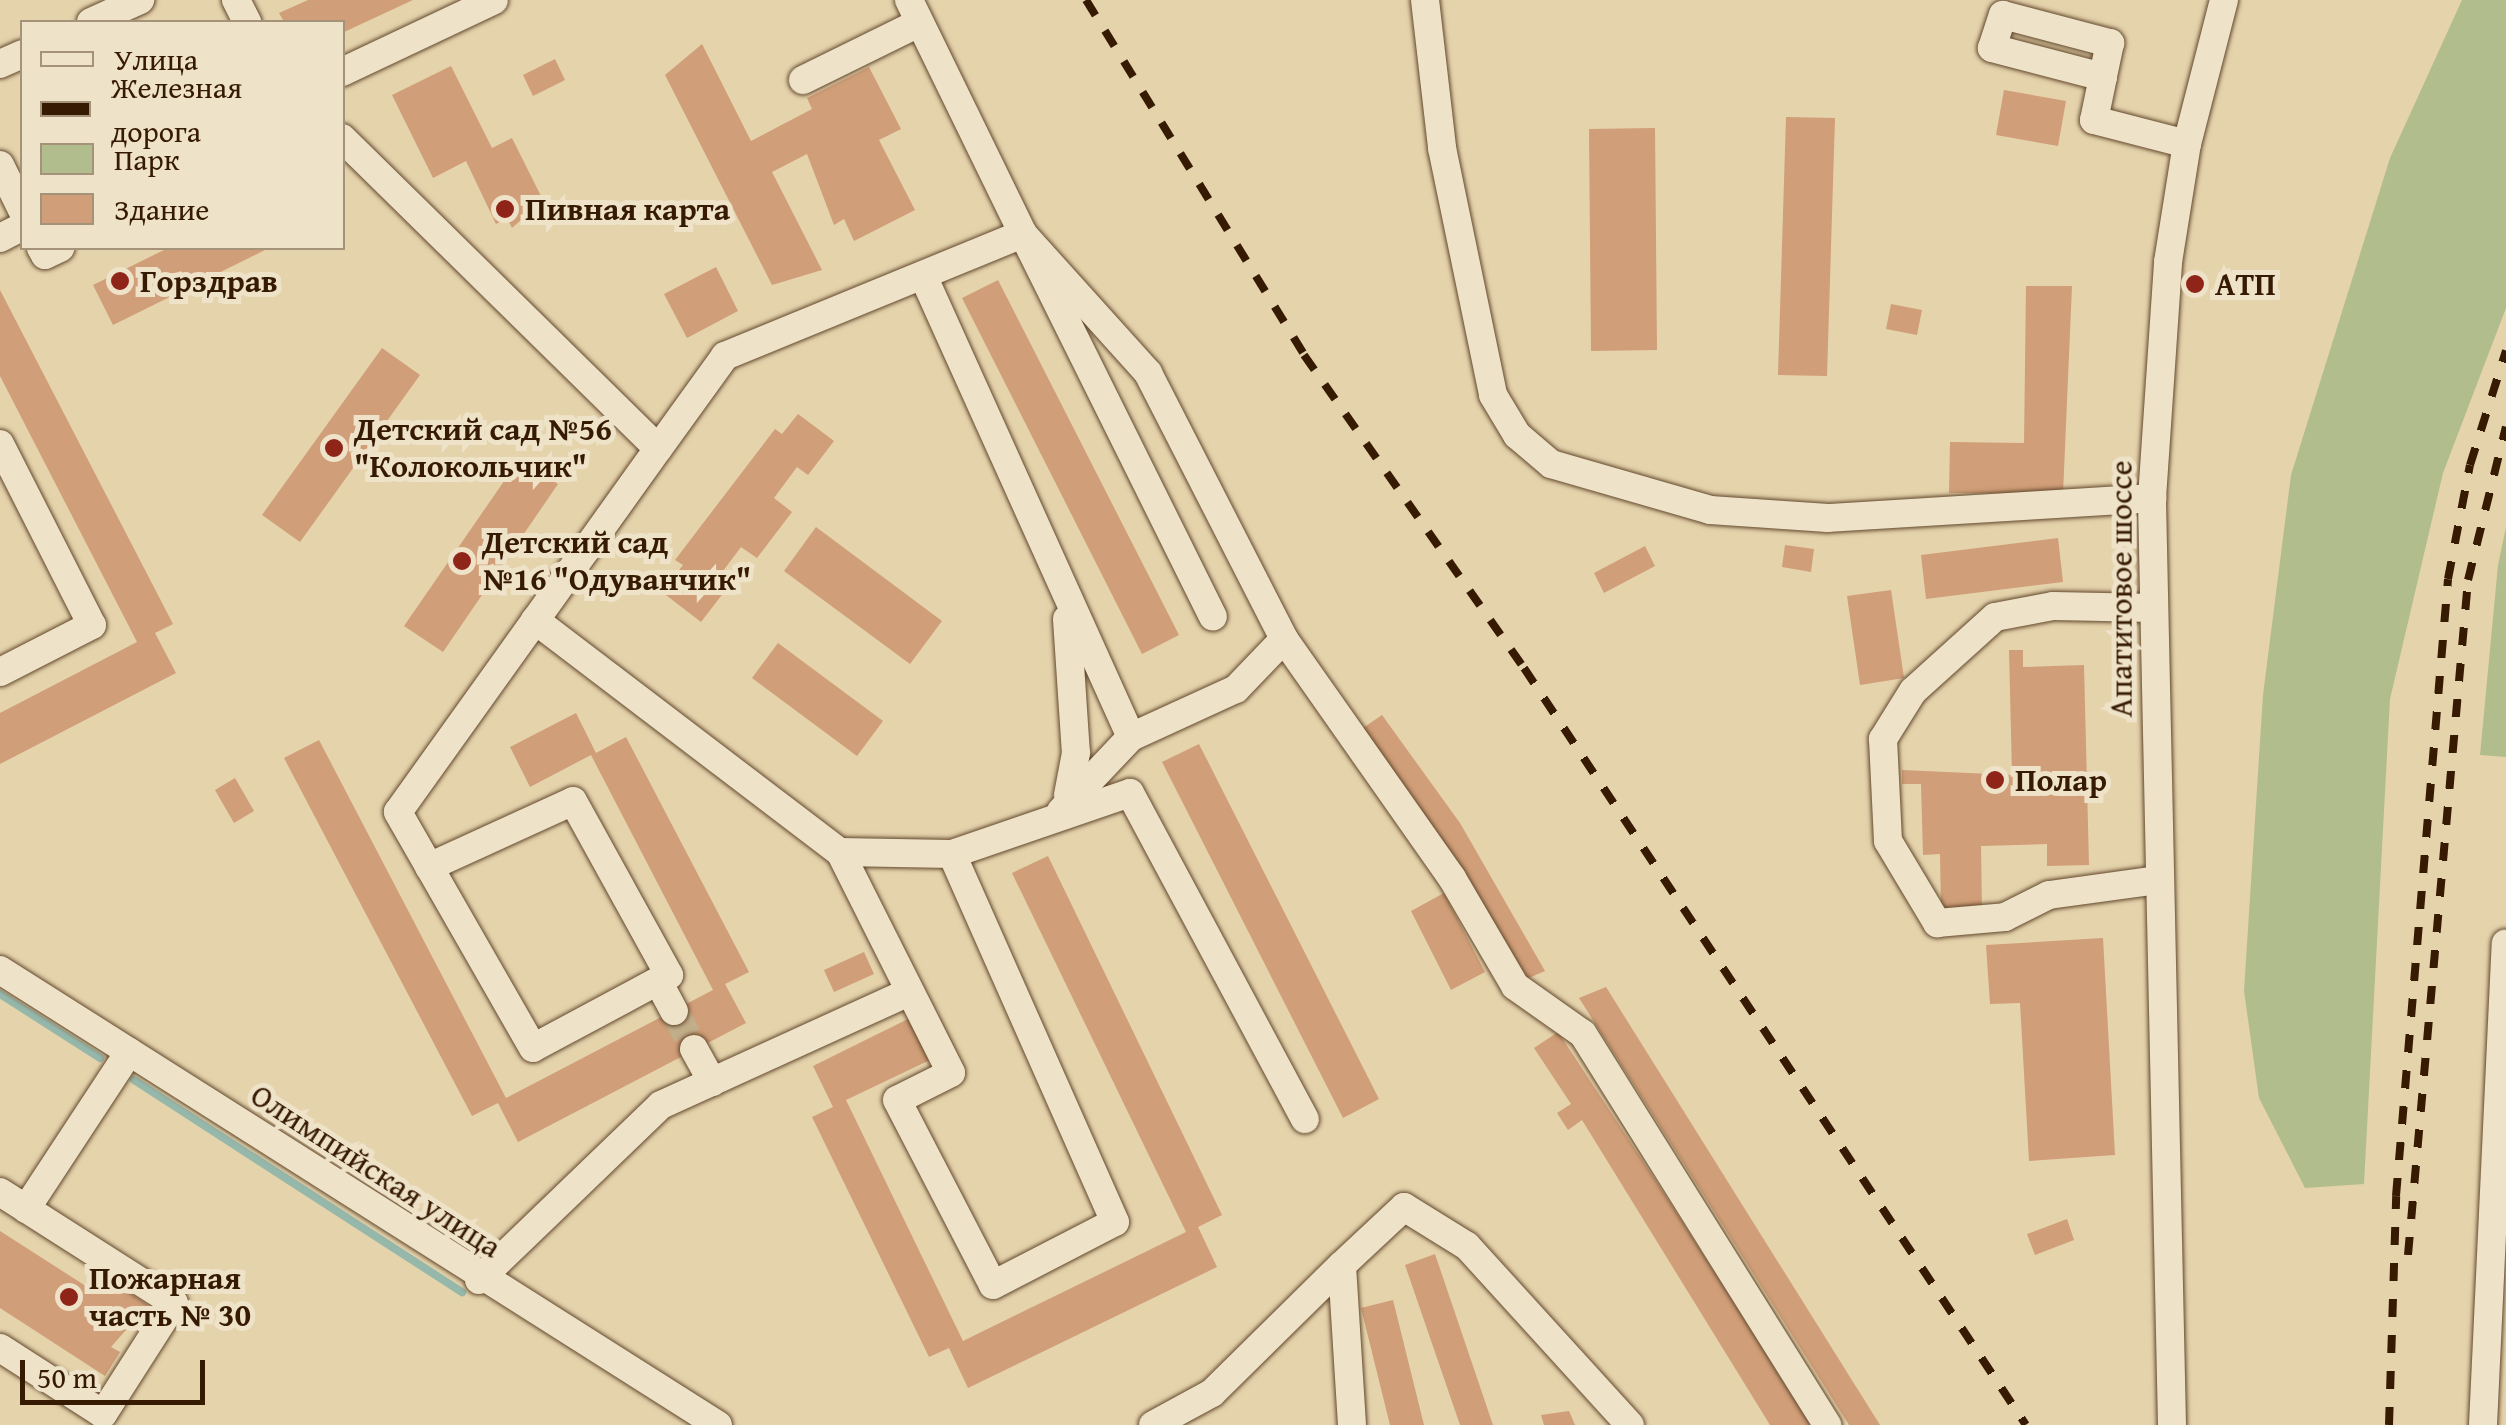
<!DOCTYPE html>
<meta charset="utf-8">
<style>
body{margin:0}
#map{position:relative;width:2506px;height:1425px;overflow:hidden;background:#e5d3ac;font-family:"Gentium Book Plus",serif}
div>[style]{position:absolute}
.green>*{inset:0;background:#b1bd8c}
.stream>*{height:8px;margin:-4px;padding:0 4px;transform-origin:4px;border-radius:4px;background:#96b8ab}
.building>*{inset:0;background:#d09e78}
.minor-tunnel>*{height:28px;margin-top:-14px;transform-origin:0;background:repeating-linear-gradient(90deg,#c2ae8a 0 28px,transparent 0 42px)}
.roads{filter:drop-shadow(0 0 2px #62482c) drop-shadow(0 0 2px #62482c)}
.minor>*{height:28px;margin:-14px;padding:0 14px;transform-origin:14px;border-radius:14px;background:#eee2c9}
.rail>*{height:8px;margin-top:-4px;transform-origin:0;background:repeating-linear-gradient(90deg,#361a01 0 18px,transparent 0 36px)}
.dots>*{width:28px;height:28px;translate:-50% -50%;box-sizing:border-box;border:5px solid #eee2c9;border-radius:50%}
span{translate:-50% -50%;white-space:nowrap;text-align:center;line-height:1.15;-webkit-text-stroke:10px #eee2c9;paint-order:stroke}
.poi-label{font-size:32px;color:#361a01;font-weight:700}
.left{translate:0 -50%;text-align:left}
.street-label{font-size:32px;color:#361a01}
.legend{position:absolute;left:20px;top:20px;width:325px;height:230px;box-sizing:border-box;background:#eee2c9;border:2px solid #a49279;margin:0;padding:12px 18px;list-style:none;font-size:30px;color:#361a01}
.legend li{display:flex;align-items:center;gap:20px;height:50px}
.legend b{width:50px;border:2px solid #a49279}
.scale{position:absolute;left:20px;top:1360px;width:185px;height:45px;box-sizing:border-box;border:5px solid #361a01;border-top:0;padding-left:12px;font-size:30px;line-height:35px;white-space:nowrap;color:#361a01;-webkit-text-stroke:8px #eee2c9;paint-order:stroke}
</style>
<div id="map">
<div class="green">
<i style="clip-path:polygon(2462px 0,2506px 0,2506px 308px,2443px 473px,2390px 699px,2364px 1184px,2305px 1188px,2259px 1098px,2244px 991px,2263px 695px,2291px 475px,2390px 158px)"></i>
<i style="clip-path:polygon(2506px 527px,2506px 757px,2480px 755px,2498px 565px)"></i>
</div>
<div class="stream">
<i style="left:0;top:994px;width:119px;rotate:32.6deg"></i>
<i style="left:134px;top:1080px;width:391px;rotate:32.9deg"></i>
</div>
<div class="building">
<i style="clip-path:polygon(308px 0,413px 0,342px 33px,342px 22px,284px 22px,279px 13px)"></i>
<i style="clip-path:polygon(702px 44px,751px 141px,812px 109px,807px 98px,869px 67px,901px 129px,879px 140px,915px 210px,854px 241px,844px 219px,834px 225px,807px 154px,772px 172px,822px 270px,772px 285px,665px 75px)"></i>
<i style="clip-path:polygon(555px 59px,565px 80px,533px 96px,523px 75px)"></i>
<i style="clip-path:polygon(451px 66px,492px 148px,512px 138px,543px 200px,512px 228px,507px 218px,496px 224px,466px 161px,433px 178px,392px 95px)"></i>
<i style="clip-path:polygon(2004px 90px,2066px 101px,2058px 146px,1996px 135px)"></i>
<i style="clip-path:polygon(1786px 117px,1835px 118px,1827px 376px,1778px 375px)"></i>
<i style="clip-path:polygon(1655px 128px,1657px 350px,1591px 351px,1589px 129px)"></i>
<i style="clip-path:polygon(168px 248px,269px 248px,113px 325px,93px 285px)"></i>
<i style="clip-path:polygon(716px 267px,738px 311px,687px 338px,664px 294px)"></i>
<i style="clip-path:polygon(998px 280px,1179px 635px,1142px 654px,962px 298px)"></i>
<i style="clip-path:polygon(2026px 286px,2072px 286px,2063px 494px,1949px 493px,1950px 442px,2024px 443px)"></i>
<i style="clip-path:polygon(0 290px,173px 624px,155px 633px,176px 673px,0 764px,0 713px,137px 642px,0 376px)"></i>
<i style="clip-path:polygon(1891px 304px,1922px 310px,1917px 335px,1886px 329px)"></i>
<i style="clip-path:polygon(382px 348px,420px 375px,300px 542px,262px 515px)"></i>
<i style="clip-path:polygon(798px 414px,834px 441px,808px 475px,797px 467px,774px 498px,792px 512px,757px 558px,741px 547px,717px 579px,728px 587px,701px 622px,662px 592px,683px 565px,675px 560px,775px 429px,782px 434px)"></i>
<i style="clip-path:polygon(520px 458px,558px 484px,443px 652px,404px 626px)"></i>
<i style="clip-path:polygon(816px 527px,942px 621px,910px 664px,784px 571px)"></i>
<i style="clip-path:polygon(2058px 538px,2063px 582px,1926px 599px,1921px 555px)"></i>
<i style="clip-path:polygon(1785px 545px,1814px 549px,1811px 572px,1782px 567px)"></i>
<i style="clip-path:polygon(1645px 546px,1655px 566px,1604px 593px,1594px 573px)"></i>
<i style="clip-path:polygon(1891px 590px,1904px 678px,1860px 685px,1847px 596px)"></i>
<i style="clip-path:polygon(778px 643px,883px 721px,857px 756px,752px 678px)"></i>
<i style="clip-path:polygon(2009px 650px,2023px 650px,2023px 667px,2084px 665px,2089px 865px,2047px 866px,2047px 844px,1981px 846px,1982px 909px,1941px 910px,1940px 854px,1923px 855px,1921px 784px,1902px 784px,1902px 770px,2012px 775px)"></i>
<i style="clip-path:polygon(576px 713px,596px 753px,626px 737px,749px 972px,725px 984px,746px 1023px,518px 1142px,498px 1103px,472px 1116px,284px 758px,319px 740px,506px 1098px,713px 990px,591px 755px,530px 787px,510px 747px)"></i>
<i style="clip-path:polygon(1382px 715px,1460px 823px,1545px 971px,1524px 980px,1363px 728px)"></i>
<i style="clip-path:polygon(1199px 744px,1379px 1099px,1343px 1118px,1162px 762px)"></i>
<i style="clip-path:polygon(235px 778px,254px 811px,234px 823px,215px 790px)"></i>
<i style="clip-path:polygon(1048px 856px,1222px 1215px,1198px 1227px,1217px 1267px,968px 1388px,949px 1348px,929px 1357px,812px 1117px,833px 1107px,813px 1066px,912px 1017px,932px 1059px,846px 1100px,963px 1341px,1186px 1232px,1012px 873px)"></i>
<i style="clip-path:polygon(1444px 893px,1485px 972px,1451px 990px,1411px 911px)"></i>
<i style="clip-path:polygon(2103px 938px,2115px 1155px,2029px 1161px,2020px 1003px,1990px 1004px,1986px 945px)"></i>
<i style="clip-path:polygon(864px 952px,874px 974px,834px 992px,824px 970px)"></i>
<i style="clip-path:polygon(1606px 987px,1880px 1425px,1849px 1425px,1579px 998px)"></i>
<i style="clip-path:polygon(1558px 1032px,1656px 1181px,1813px 1425px,1770px 1425px,1582px 1120px,1568px 1130px,1557px 1113px,1571px 1104px,1534px 1048px)"></i>
<i style="clip-path:polygon(2067px 1219px,2074px 1240px,2035px 1255px,2027px 1234px)"></i>
<i style="clip-path:polygon(0 1231px,92px 1290px,102px 1275px,148px 1305px,111px 1347px,120px 1352px,105px 1376px,0 1308px)"></i>
<i style="clip-path:polygon(1435px 1254px,1493px 1425px,1460px 1425px,1405px 1265px)"></i>
<i style="clip-path:polygon(1393px 1300px,1424px 1425px,1390px 1425px,1361px 1308px)"></i>
<i style="clip-path:polygon(1569px 1411px,1575px 1425px,1544px 1425px,1541px 1415px)"></i>
</div>
<div class="minor-tunnel">
<i style="left:674px;top:1011px;width:43px;rotate:62.2deg"></i>
</div>
<div class="roads">
<div class="minor">
<i style="left:236px;top:0;width:25px;rotate:63deg"></i>
<i style="left:909px;top:0;width:260px;rotate:64deg"></i>
<i style="left:1023px;top:234px;width:187px;rotate:48deg"></i>
<i style="left:1148px;top:373px;width:299px;rotate:62.9deg"></i>
<i style="left:1284px;top:639px;width:292px;rotate:54.9deg"></i>
<i style="left:1452px;top:878px;width:125px;rotate:59.7deg"></i>
<i style="left:1515px;top:986px;width:83px;rotate:35.2deg"></i>
<i style="left:1583px;top:1034px;width:461px;rotate:58deg"></i>
<i style="left:1425px;top:0;width:149px;rotate:83.4deg"></i>
<i style="left:1442px;top:148px;width:252px;rotate:78.3deg"></i>
<i style="left:1493px;top:395px;width:47px;rotate:59deg"></i>
<i style="left:1517px;top:435px;width:45px;rotate:40.5deg"></i>
<i style="left:1551px;top:464px;width:166px;rotate:16.1deg"></i>
<i style="left:1710px;top:510px;width:118px;rotate:3.9deg"></i>
<i style="left:1828px;top:518px;width:325px;rotate:-3.5deg"></i>
<i style="left:91px;top:22px;width:54px;rotate:-24.2deg"></i>
<i style="left:0;top:64px;width:24px;rotate:-24deg"></i>
<i style="left:342px;top:72px;width:168px;rotate:-25.3deg"></i>
<i style="left:2103px;top:77px;width:115px;rotate:-165.4deg"></i>
<i style="left:1992px;top:48px;width:35px;rotate:-72deg"></i>
<i style="left:2003px;top:15px;width:111px;rotate:14.7deg"></i>
<i style="left:2110px;top:43px;width:35px;rotate:102deg"></i>
<i style="left:2103px;top:77px;width:44px;rotate:101.8deg"></i>
<i style="left:2094px;top:120px;width:96px;rotate:14.5deg"></i>
<i style="left:803px;top:80px;width:129px;rotate:-26.2deg"></i>
<i style="left:342px;top:138px;width:443px;rotate:44.5deg"></i>
<i style="left:658px;top:449px;width:115px;rotate:-54.2deg"></i>
<i style="left:725px;top:356px;width:322px;rotate:-22.3deg"></i>
<i style="left:1023px;top:234px;width:427px;rotate:63.6deg"></i>
<i style="left:0;top:165px;width:50px;rotate:63.9deg"></i>
<i style="left:0;top:238px;width:25px;rotate:-27deg"></i>
<i style="left:41px;top:248px;width:8px;rotate:60deg"></i>
<i style="left:45px;top:255px;width:17px;rotate:-25deg"></i>
<i style="left:925px;top:280px;width:501px;rotate:65.74deg"></i>
<i style="left:0;top:444px;width:203px;rotate:63.1deg"></i>
<i style="left:92px;top:625px;width:103px;rotate:152.9deg"></i>
<i style="left:2154px;top:608px;width:101px;rotate:-178.9deg"></i>
<i style="left:2053px;top:606px;width:59px;rotate:169.3deg"></i>
<i style="left:1995px;top:617px;width:110px;rotate:137.9deg"></i>
<i style="left:1913px;top:691px;width:57px;rotate:122deg"></i>
<i style="left:1883px;top:739px;width:102px;rotate:87.2deg"></i>
<i style="left:1888px;top:841px;width:96px;rotate:59.1deg"></i>
<i style="left:1937px;top:923px;width:68px;rotate:-5deg"></i>
<i style="left:2005px;top:917px;width:49px;rotate:-26.6deg"></i>
<i style="left:2049px;top:895px;width:111px;rotate:-7.8deg"></i>
<i style="left:1067px;top:619px;width:134px;rotate:86.2deg"></i>
<i style="left:1076px;top:753px;width:43px;rotate:100.8deg"></i>
<i style="left:535px;top:620px;width:383px;rotate:37.3deg"></i>
<i style="left:840px;top:852px;width:112px;rotate:1deg"></i>
<i style="left:952px;top:854px;width:188px;rotate:-18.9deg"></i>
<i style="left:1130px;top:793px;width:370px;rotate:61.8deg"></i>
<i style="left:1061px;top:811px;width:102px;rotate:-46.6deg"></i>
<i style="left:1131px;top:737px;width:115px;rotate:-24.6deg"></i>
<i style="left:1236px;top:689px;width:69px;rotate:-46.2deg"></i>
<i style="left:840px;top:852px;width:247px;rotate:63.3deg"></i>
<i style="left:951px;top:1073px;width:60px;rotate:153.4deg"></i>
<i style="left:897px;top:1100px;width:208px;rotate:62.6deg"></i>
<i style="left:993px;top:1285px;width:137px;rotate:-27.3deg"></i>
<i style="left:1115px;top:1222px;width:402px;rotate:-113.9deg"></i>
<i style="left:429px;top:867px;width:158px;rotate:-24.6deg"></i>
<i style="left:573px;top:801px;width:199px;rotate:61.1deg"></i>
<i style="left:669px;top:975px;width:154px;rotate:151.8deg"></i>
<i style="left:533px;top:1048px;width:272px;rotate:-119.8deg"></i>
<i style="left:398px;top:812px;width:447px;rotate:-54.4deg"></i>
<i style="left:0;top:970px;width:850px;rotate:32.36deg"></i>
<i style="left:658px;top:981px;width:34px;rotate:62deg"></i>
<i style="left:694px;top:1049px;width:38px;rotate:61deg"></i>
<i style="left:0;top:1192px;width:206px;rotate:32.5deg"></i>
<i style="left:174px;top:1303px;width:132px;rotate:122.6deg"></i>
<i style="left:103px;top:1414px;width:122px;rotate:-147.3deg"></i>
<i style="left:26px;top:1209px;width:188px;rotate:-56.7deg"></i>
<i style="left:479px;top:1280px;width:252px;rotate:-43.9deg"></i>
<i style="left:661px;top:1105px;width:273px;rotate:-24.5deg"></i>
<i style="left:1153px;top:1425px;width:67px;rotate:-28.5deg"></i>
<i style="left:1212px;top:1393px;width:182px;rotate:-44.6deg"></i>
<i style="left:1352px;top:1425px;width:160px;rotate:-93.6deg"></i>
<i style="left:1342px;top:1265px;width:85px;rotate:-43.1deg"></i>
<i style="left:1404px;top:1207px;width:74px;rotate:31.8deg"></i>
<i style="left:1467px;top:1246px;width:242px;rotate:47.7deg"></i>
<i style="left:2172px;top:1425px;width:927px;rotate:-91.24deg"></i>
<i style="left:2152px;top:498px;width:237px;rotate:-86.1deg"></i>
<i style="left:2168px;top:262px;width:120px;rotate:-80.9deg"></i>
<i style="left:2187px;top:144px;width:149px;rotate:-75.6deg"></i>
<i style="left:2483px;top:1425px;width:482px;rotate:-87.3deg"></i>
</div>
</div>
<div class="rail">
<i style="left:1086px;top:0;width:417px;rotate:58.4deg"></i>
<i style="left:1304px;top:355px;width:383px;rotate:54.9deg"></i>
<i style="left:1524px;top:668px;width:908px;rotate:56.45deg"></i>
<i style="left:2408px;top:1255px;width:678px;rotate:-84.92deg"></i>
<i style="left:2468px;top:580px;width:158px;rotate:-76.1deg"></i>
<i style="left:2389px;top:1425px;width:229px;rotate:-88.2deg"></i>
<i style="left:2396px;top:1196px;width:619px;rotate:-85.18deg"></i>
<i style="left:2448px;top:579px;width:116px;rotate:-79.1deg"></i>
<i style="left:2470px;top:465px;width:120px;rotate:-72.5deg"></i>
</div>
<div class="dots">
<i style="left:505px;top:209px;background:#8f2418"></i>
<i style="left:120px;top:281px;background:#8f2418"></i>
<i style="left:2195px;top:284px;background:#8f2418"></i>
<i style="left:334px;top:448px;background:#8f2418"></i>
<i style="left:462px;top:561px;background:#8f2418"></i>
<i style="left:1995px;top:780px;background:#8f2418"></i>
<i style="left:69px;top:1297px;background:#8f2418"></i>
</div>
<div class="poi-label">
<span class="left" style="left:525px;top:209px">Пивная карта</span>
<span class="left" style="left:140px;top:281px">Горздрав</span>
<span class="left" style="left:2215px;top:284px">АТП</span>
<span class="left" style="left:354px;top:448px">Детский сад №56<br>"Колокольчик"</span>
<span class="left" style="left:482px;top:561px">Детский сад<br>№16 "Одуванчик"</span>
<span class="left" style="left:2015px;top:780px">Полар</span>
<span class="left" style="left:89px;top:1297px">Пожарная<br>часть № 30</span>
</div>
<div class="street-label">
<span style="left:2121px;top:589px;rotate:-90deg">Апатитовое шоссе</span>
<span style="left:376px;top:1171px;rotate:33deg">Олимпийская улица</span>
</div>
<ul class="legend">
<li><b style="height:12px;background:#eee2c9"></b>Улица</li>
<li><b style="height:12px;background:#361a01"></b>Железная дорога</li>
<li><b style="height:28px;background:#b1bd8c"></b>Парк</li>
<li><b style="height:28px;background:#d09e78"></b>Здание</li>
</ul>
<div class="scale">50 m</div>
</div>
